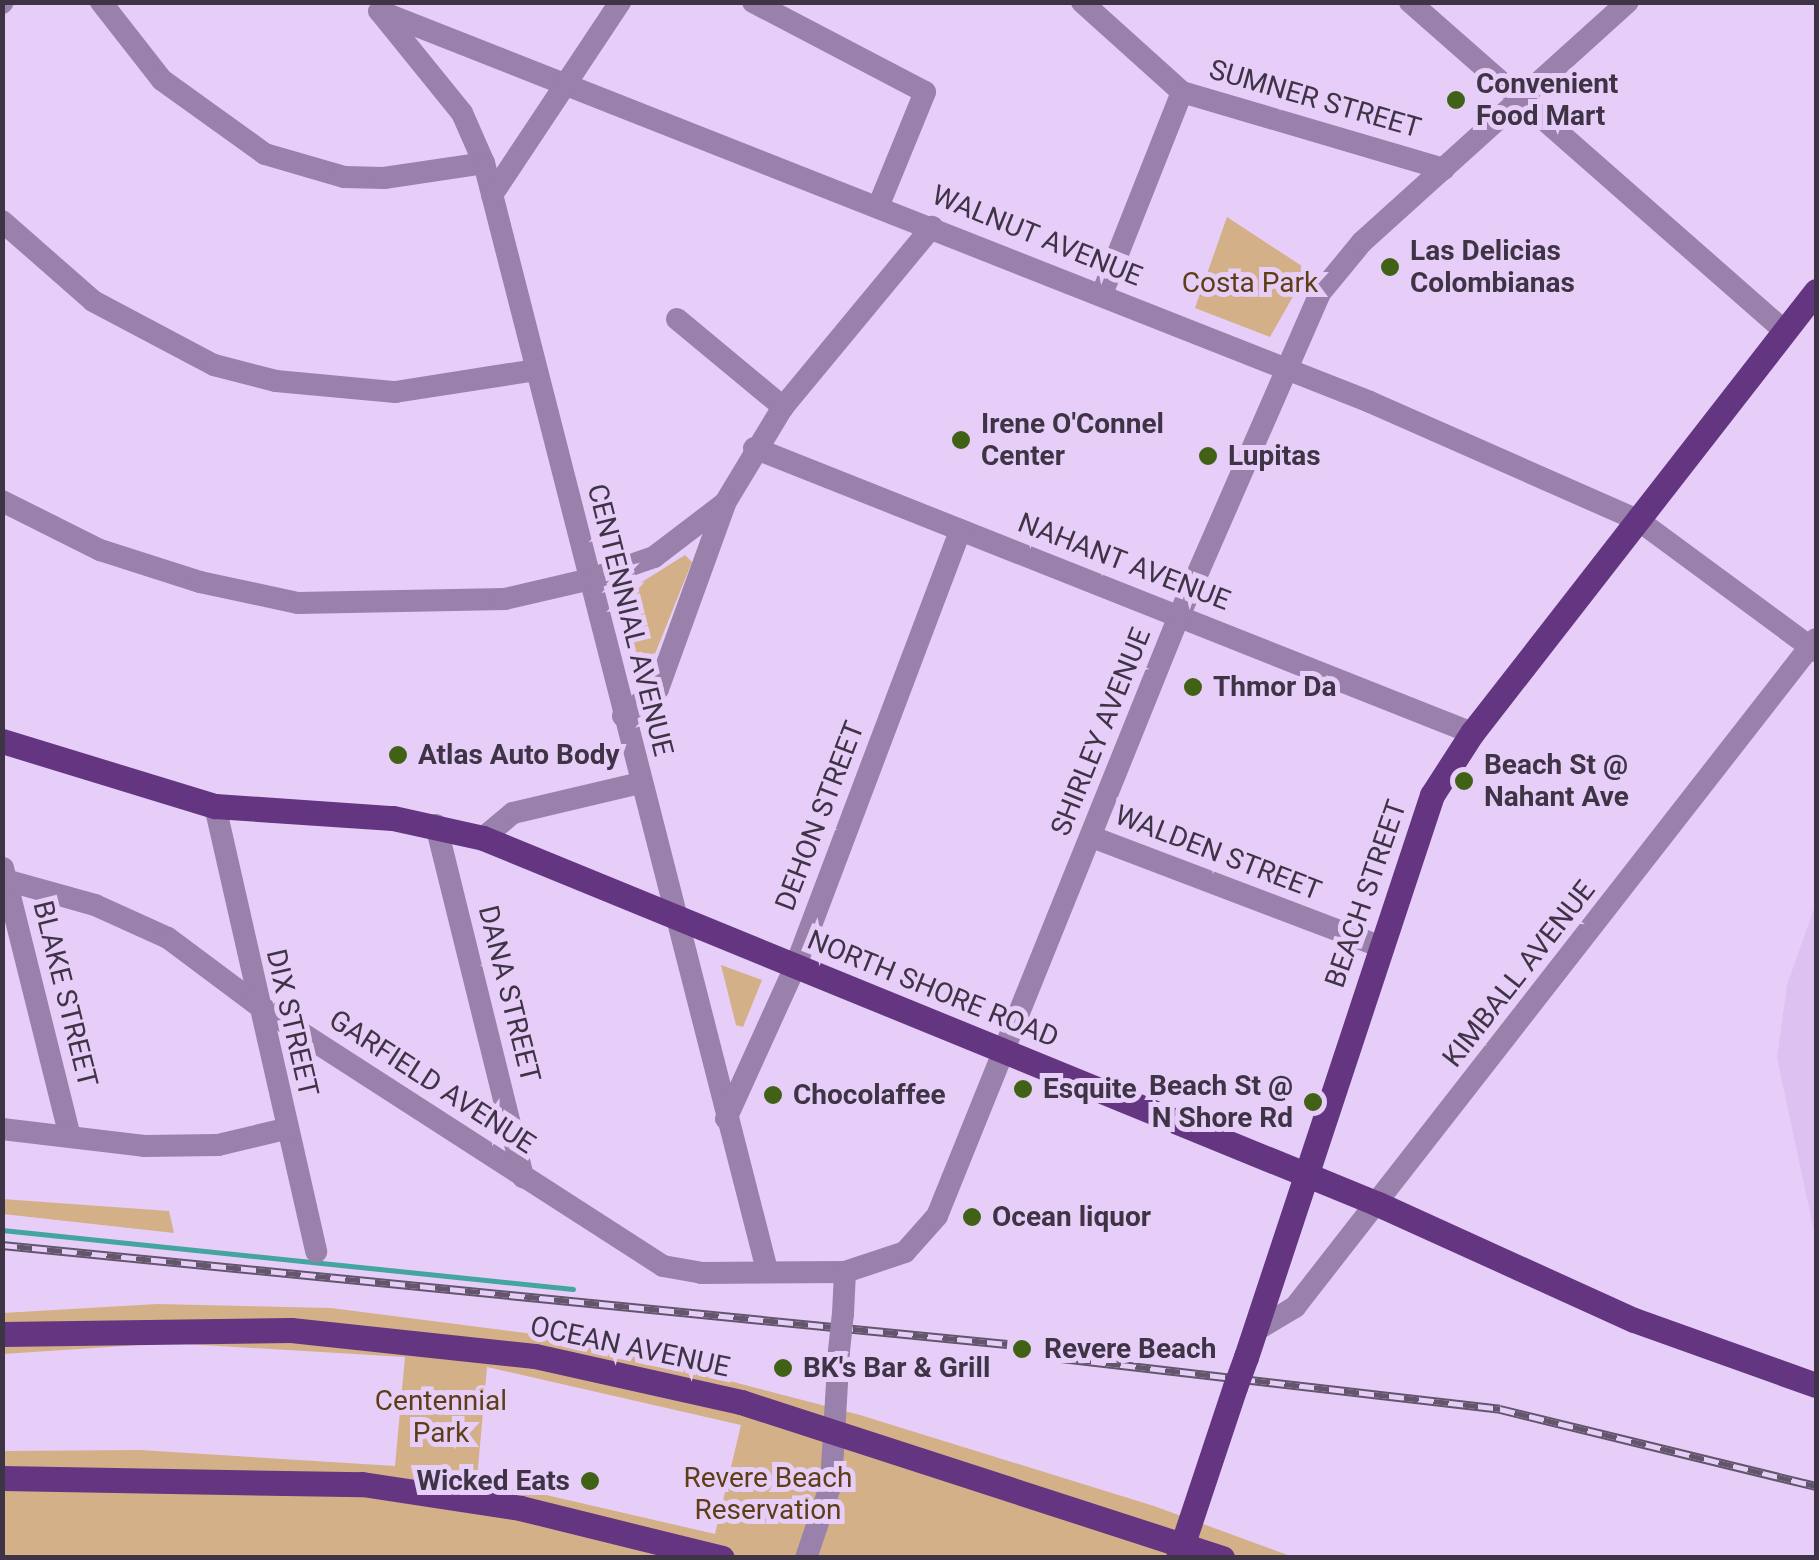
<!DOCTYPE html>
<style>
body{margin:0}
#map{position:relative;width:1819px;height:1560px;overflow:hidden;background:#e6cef8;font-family:Roboto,sans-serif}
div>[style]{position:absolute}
.built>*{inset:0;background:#dcc1f1}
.green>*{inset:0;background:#d3b088}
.stream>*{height:5px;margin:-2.5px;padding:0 2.5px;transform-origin:2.5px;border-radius:2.5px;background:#44a49f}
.minor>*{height:22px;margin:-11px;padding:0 11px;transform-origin:11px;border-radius:11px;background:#9981ab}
.major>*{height:25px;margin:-12.5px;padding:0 12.5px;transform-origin:12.5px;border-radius:12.5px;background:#643581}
.rail>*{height:9px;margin-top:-4.5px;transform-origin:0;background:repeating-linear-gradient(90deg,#e6cef8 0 15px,#62556c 0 30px);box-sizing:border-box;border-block:2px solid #62556c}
.minor-bridge>*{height:22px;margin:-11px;padding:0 11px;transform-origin:11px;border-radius:11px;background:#9981ab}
.major-bridge>*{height:25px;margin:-12.5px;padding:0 12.5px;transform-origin:12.5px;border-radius:12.5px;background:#643581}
.dots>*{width:28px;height:28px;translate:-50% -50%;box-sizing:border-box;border:5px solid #e6cef8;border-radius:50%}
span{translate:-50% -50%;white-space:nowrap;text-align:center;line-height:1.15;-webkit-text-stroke:10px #e6cef8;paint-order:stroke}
.poi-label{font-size:28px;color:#3e3445;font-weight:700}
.left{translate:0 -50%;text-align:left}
.right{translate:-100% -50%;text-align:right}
.street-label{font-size:28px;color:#3e3445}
.park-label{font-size:28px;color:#5e3e14}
.frame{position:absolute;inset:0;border:5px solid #3e3445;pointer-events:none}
</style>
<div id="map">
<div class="built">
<i style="clip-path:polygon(1816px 903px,1816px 1240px,1777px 1058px,1787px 985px)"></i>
</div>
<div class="green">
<i style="clip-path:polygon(1227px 217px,1308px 270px,1270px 337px,1195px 308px)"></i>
<i style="clip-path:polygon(685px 555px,692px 562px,640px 691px,618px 597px)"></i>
<i style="clip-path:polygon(721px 965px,762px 980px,743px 1027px,736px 1025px)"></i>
<i style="clip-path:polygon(2px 1199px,169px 1211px,174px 1233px,3px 1214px)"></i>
<i style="clip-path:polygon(evenodd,157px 1304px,331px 1308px,565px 1338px,860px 1415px,1154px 1506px,1293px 1557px,3px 1557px,3px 1451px,140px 1450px,395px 1466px,405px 1357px,169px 1343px,3px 1354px,3px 1313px,157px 1304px,487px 1367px,741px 1425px,715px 1534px,477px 1479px,487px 1367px)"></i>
</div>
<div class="stream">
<i style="left:2px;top:1230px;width:574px;rotate:5.9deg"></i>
</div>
<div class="minor">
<i style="left:101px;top:2px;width:99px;rotate:52deg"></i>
<i style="left:162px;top:80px;width:127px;rotate:35.7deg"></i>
<i style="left:265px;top:154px;width:82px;rotate:16.2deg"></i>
<i style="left:344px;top:177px;width:40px;rotate:1.4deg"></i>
<i style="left:384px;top:178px;width:101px;rotate:-8.5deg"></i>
<i style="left:753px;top:2px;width:194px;rotate:27.6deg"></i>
<i style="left:925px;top:92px;width:122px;rotate:112.2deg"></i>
<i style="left:1082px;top:2px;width:135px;rotate:42deg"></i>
<i style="left:1182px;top:92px;width:273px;rotate:16.4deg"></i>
<i style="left:1410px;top:2px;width:499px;rotate:41.3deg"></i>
<i style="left:2px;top:3px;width:1px;rotate:-45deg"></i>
<i style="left:379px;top:11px;width:1065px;rotate:21.53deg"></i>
<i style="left:1370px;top:402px;width:293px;rotate:23.8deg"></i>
<i style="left:1638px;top:520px;width:221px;rotate:36.4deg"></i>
<i style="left:381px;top:13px;width:129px;rotate:51deg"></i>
<i style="left:462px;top:113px;width:55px;rotate:66.3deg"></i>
<i style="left:484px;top:163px;width:1143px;rotate:75.66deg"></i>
<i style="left:492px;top:195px;width:232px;rotate:-56.4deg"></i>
<i style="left:2px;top:221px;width:121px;rotate:41.3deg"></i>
<i style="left:93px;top:301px;width:137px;rotate:27.9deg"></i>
<i style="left:214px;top:365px;width:64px;rotate:14.5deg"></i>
<i style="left:276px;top:381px;width:120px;rotate:5.3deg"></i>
<i style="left:395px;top:392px;width:142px;rotate:-8.9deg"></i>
<i style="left:1102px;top:294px;width:217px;rotate:-68.4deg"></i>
<i style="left:677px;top:319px;width:138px;rotate:39.7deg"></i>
<i style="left:754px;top:448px;width:772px;rotate:21.65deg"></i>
<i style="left:2px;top:501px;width:110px;rotate:26.6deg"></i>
<i style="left:100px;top:550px;width:105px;rotate:17.7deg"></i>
<i style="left:200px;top:582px;width:100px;rotate:12.1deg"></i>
<i style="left:298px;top:603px;width:207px;rotate:-1.1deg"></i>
<i style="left:505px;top:599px;width:88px;rotate:-13.1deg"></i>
<i style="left:591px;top:579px;width:67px;rotate:-19.2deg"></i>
<i style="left:654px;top:557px;width:89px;rotate:-37.3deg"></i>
<i style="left:725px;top:503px;width:112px;rotate:-58.9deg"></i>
<i style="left:783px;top:407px;width:234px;rotate:-50.4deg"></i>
<i style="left:623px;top:716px;width:44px;rotate:-37.6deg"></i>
<i style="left:658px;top:689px;width:197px;rotate:-70.1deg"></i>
<i style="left:215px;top:806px;width:457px;rotate:77.2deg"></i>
<i style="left:436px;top:825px;width:363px;rotate:76.1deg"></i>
<i style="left:1092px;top:837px;width:307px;rotate:20.8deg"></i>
<i style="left:483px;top:838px;width:39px;rotate:-40deg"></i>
<i style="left:513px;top:813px;width:130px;rotate:-13.3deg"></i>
<i style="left:3px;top:868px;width:276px;rotate:76deg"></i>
<i style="left:2px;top:879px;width:97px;rotate:15.6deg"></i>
<i style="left:95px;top:905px;width:80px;rotate:24.3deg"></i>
<i style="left:168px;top:938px;width:109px;rotate:36.8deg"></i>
<i style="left:255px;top:1003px;width:485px;rotate:32.8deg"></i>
<i style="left:663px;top:1266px;width:39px;rotate:10deg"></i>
<i style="left:701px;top:1273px;width:144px;rotate:-0.4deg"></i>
<i style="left:845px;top:1272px;width:63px;rotate:-18.4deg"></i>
<i style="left:905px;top:1252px;width:48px;rotate:-48.4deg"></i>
<i style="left:937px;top:1216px;width:647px;rotate:-68.03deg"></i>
<i style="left:1179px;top:616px;width:352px;rotate:-66.4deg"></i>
<i style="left:1320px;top:293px;width:66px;rotate:-50.5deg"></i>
<i style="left:1362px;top:242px;width:358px;rotate:-42.1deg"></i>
<i style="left:726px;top:1119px;width:169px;rotate:-65.6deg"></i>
<i style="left:796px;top:965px;width:465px;rotate:-69.3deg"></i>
<i style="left:2px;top:1129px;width:143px;rotate:6.8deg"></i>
<i style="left:144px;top:1146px;width:74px;rotate:-0.8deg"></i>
<i style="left:218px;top:1145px;width:69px;rotate:-13.4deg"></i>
<i style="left:843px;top:1314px;width:42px;rotate:-87.3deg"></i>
<i style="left:1255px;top:1331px;width:47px;rotate:-31deg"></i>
<i style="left:1295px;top:1307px;width:847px;rotate:-52.05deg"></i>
<i style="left:806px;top:1558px;width:78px;rotate:-71.3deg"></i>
<i style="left:831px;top:1484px;width:133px;rotate:-86.6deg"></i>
</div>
<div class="major">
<i style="left:2px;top:741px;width:223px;rotate:17deg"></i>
<i style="left:215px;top:806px;width:178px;rotate:3.9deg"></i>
<i style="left:393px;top:818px;width:92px;rotate:12.5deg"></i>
<i style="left:483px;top:838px;width:967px;rotate:22.24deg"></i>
<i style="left:1378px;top:1204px;width:281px;rotate:24.4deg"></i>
<i style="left:1634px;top:1320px;width:193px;rotate:19.7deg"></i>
<i style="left:2px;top:1334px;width:289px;rotate:-0.8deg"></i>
<i style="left:291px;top:1330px;width:245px;rotate:6.1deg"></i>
<i style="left:535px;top:1356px;width:211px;rotate:12.6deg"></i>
<i style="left:741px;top:1402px;width:506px;rotate:17.97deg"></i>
<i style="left:1246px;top:1357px;width:592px;rotate:-71.69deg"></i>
<i style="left:1432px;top:795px;width:74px;rotate:-57.2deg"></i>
<i style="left:1472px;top:733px;width:560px;rotate:-52.11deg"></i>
<i style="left:2px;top:1478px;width:360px;rotate:1deg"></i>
<i style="left:362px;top:1484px;width:160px;rotate:8.6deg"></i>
<i style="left:520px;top:1508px;width:208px;rotate:13.9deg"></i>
<i style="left:1178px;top:1558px;width:180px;rotate:-71.6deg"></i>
</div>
<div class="rail">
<i style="left:2px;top:1245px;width:1010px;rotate:5.63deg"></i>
<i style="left:1061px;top:1358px;width:442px;rotate:6.6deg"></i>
<i style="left:1500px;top:1409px;width:325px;rotate:13.7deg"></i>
</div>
<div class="minor-bridge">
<i style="left:839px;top:1351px;width:37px;rotate:-84deg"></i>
</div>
<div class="major-bridge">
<i style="left:1235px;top:1387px;width:32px;rotate:-70deg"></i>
</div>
<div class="dots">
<i style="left:1456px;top:100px;background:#406116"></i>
<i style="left:1390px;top:267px;background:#406116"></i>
<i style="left:961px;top:440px;background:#406116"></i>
<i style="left:1208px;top:456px;background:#406116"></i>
<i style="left:1193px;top:687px;background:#406116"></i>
<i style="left:398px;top:755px;background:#406116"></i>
<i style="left:1464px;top:781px;background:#406116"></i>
<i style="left:1023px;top:1089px;background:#406116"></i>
<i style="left:773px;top:1095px;background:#406116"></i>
<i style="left:1313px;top:1102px;background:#406116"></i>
<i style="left:972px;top:1217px;background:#406116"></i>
<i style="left:1022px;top:1349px;background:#406116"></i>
<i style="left:783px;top:1368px;background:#406116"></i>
<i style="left:590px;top:1481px;background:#406116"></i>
</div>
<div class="poi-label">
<span class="left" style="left:1476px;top:100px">Convenient<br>Food Mart</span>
<span class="left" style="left:1410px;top:267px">Las Delicias<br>Colombianas</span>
<span class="left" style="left:981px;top:440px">Irene O'Connel<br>Center</span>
<span class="left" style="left:1228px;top:456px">Lupitas</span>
<span class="left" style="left:1213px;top:687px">Thmor Da</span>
<span class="left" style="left:418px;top:755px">Atlas Auto Body</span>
<span class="left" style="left:1484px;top:781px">Beach St @<br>Nahant Ave</span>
<span class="right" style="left:1293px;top:1102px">Beach St @<br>N Shore Rd</span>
<span class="left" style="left:1043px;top:1089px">Esquite</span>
<span class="left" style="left:793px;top:1095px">Chocolaffee</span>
<span class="left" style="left:992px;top:1217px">Ocean liquor</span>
<span class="left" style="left:1044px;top:1349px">Revere Beach</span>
<span class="left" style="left:803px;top:1368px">BK's Bar &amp; Grill</span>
<span class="right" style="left:570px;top:1481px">Wicked Eats</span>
</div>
<div class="street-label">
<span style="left:1315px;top:99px;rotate:16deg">SUMNER STREET</span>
<span style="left:1037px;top:236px;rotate:22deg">WALNUT AVENUE</span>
<span style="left:1124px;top:562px;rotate:21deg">NAHANT AVENUE</span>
<span style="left:630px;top:620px;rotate:76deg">CENTENNIAL AVENUE</span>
<span style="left:1101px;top:732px;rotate:-68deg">SHIRLEY AVENUE</span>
<span style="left:820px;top:816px;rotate:-69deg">DEHON STREET</span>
<span style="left:1218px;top:853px;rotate:21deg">WALDEN STREET</span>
<span style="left:1366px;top:894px;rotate:-71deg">BEACH STREET</span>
<span style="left:1519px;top:974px;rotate:-52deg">KIMBALL AVENUE</span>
<span style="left:933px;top:989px;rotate:22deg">NORTH SHORE ROAD</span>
<span style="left:65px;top:994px;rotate:76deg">BLAKE STREET</span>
<span style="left:509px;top:994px;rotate:76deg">DANA STREET</span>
<span style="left:292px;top:1023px;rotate:77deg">DIX STREET</span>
<span style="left:432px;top:1082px;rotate:33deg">GARFIELD AVENUE</span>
<span style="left:630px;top:1347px;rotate:12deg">OCEAN AVENUE</span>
</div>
<div class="park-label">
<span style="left:1250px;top:283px">Costa Park</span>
<span style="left:441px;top:1417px">Centennial<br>Park</span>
<span style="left:768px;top:1494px">Revere Beach<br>Reservation</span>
</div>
<div class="frame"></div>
</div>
